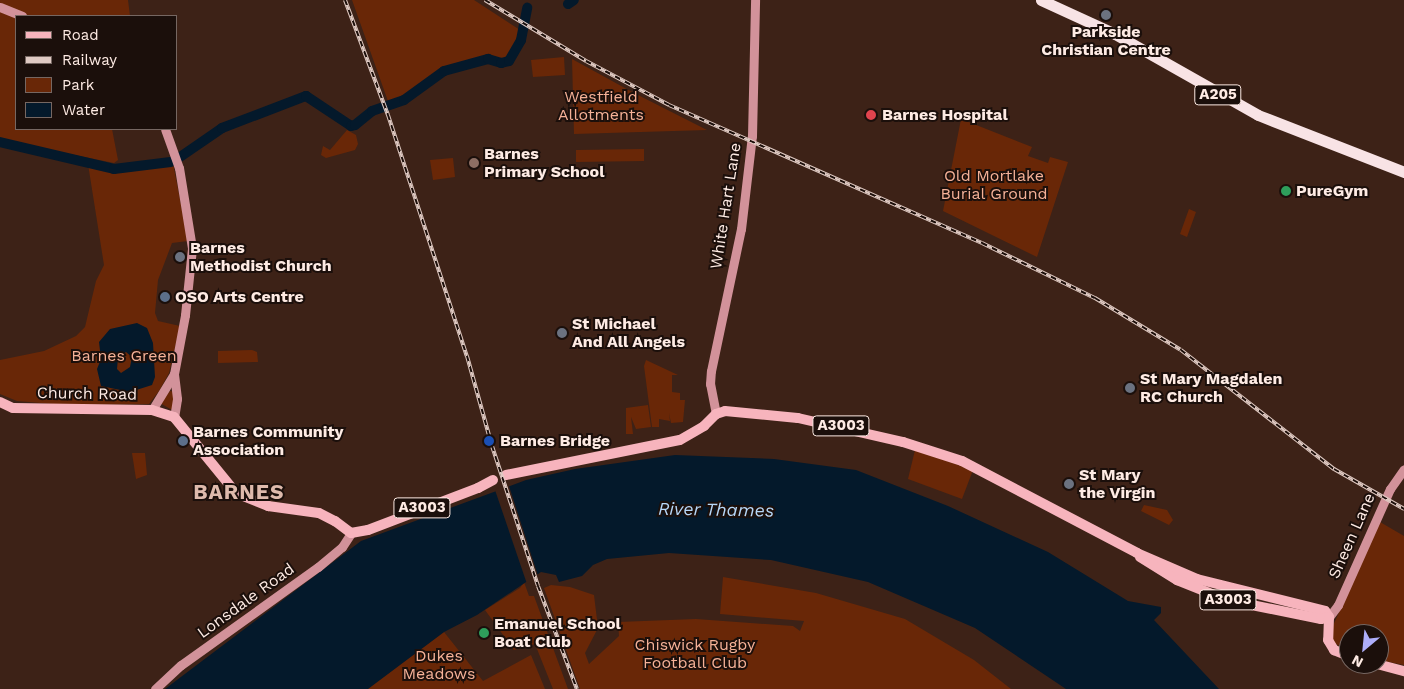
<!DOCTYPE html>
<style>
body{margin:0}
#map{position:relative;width:1404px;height:689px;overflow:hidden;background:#3d2217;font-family:"Work Sans",sans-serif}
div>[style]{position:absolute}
.green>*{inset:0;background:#692707}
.water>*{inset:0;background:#04192b}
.pier>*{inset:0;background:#3d2217}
.stream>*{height:2px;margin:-1px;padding:0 1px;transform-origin:1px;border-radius:1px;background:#04192b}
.river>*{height:10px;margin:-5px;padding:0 5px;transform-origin:5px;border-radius:5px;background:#04192b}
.secondary>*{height:9px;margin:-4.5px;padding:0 4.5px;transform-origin:4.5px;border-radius:4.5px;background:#d2929a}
.primary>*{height:10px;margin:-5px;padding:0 5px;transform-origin:5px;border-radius:5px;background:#f7b4bd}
.highway>*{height:11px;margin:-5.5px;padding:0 5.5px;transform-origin:5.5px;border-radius:5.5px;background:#f8e3e5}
.rail>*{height:4px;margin-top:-2px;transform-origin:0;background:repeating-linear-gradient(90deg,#1b0f0b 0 5.5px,#dfcac3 0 11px);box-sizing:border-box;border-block:1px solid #dfcac3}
.dots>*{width:14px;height:14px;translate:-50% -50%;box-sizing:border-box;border:2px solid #1b0f0b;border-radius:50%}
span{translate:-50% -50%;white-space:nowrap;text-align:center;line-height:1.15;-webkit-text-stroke:4px #1b0f0b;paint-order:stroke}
.shield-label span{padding:1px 4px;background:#1b0f0b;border:1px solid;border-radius:4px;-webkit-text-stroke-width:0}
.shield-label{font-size:15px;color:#feebe4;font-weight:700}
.poi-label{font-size:16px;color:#feebe4;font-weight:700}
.left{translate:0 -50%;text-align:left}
.park-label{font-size:16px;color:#f5b197}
.street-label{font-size:16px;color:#feebe4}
.water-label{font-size:18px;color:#b6d7f8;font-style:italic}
.district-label{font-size:21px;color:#debaac;font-weight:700;letter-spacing:1px}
.legend{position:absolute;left:15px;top:15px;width:162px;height:115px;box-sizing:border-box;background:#1b0f0b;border:1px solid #766762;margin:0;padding:6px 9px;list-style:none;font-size:15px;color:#feebe4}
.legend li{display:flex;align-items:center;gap:10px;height:25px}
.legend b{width:25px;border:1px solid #766762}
.north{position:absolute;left:1339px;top:624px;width:50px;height:50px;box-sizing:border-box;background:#1b0f0b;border:1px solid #766762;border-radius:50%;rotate:208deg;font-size:14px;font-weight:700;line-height:20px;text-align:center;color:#feebe4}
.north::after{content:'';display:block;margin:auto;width:18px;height:22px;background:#aeaefa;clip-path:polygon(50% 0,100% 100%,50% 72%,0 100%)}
</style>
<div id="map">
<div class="green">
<i style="clip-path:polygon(0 0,128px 0,130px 16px,16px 16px,16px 129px,112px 129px,118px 160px,114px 163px,0 140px)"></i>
<i style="clip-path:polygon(352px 0,474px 0,520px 30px,518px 43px,506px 59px,484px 57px,452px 65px,389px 104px)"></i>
<i style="clip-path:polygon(564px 57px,565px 75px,533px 77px,531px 60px)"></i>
<i style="clip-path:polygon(572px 59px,634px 93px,707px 130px,574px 134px)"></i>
<i style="clip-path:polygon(961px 119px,1032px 147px,1028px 156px,1048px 163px,1050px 157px,1068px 162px,1037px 257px,943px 211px)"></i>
<i style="clip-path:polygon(347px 130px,356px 135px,358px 144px,355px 150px,326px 158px,321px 155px,323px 146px,330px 150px)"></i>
<i style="clip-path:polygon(644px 149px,644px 161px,576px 162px,576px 150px)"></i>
<i style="clip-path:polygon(172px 158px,188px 241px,172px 243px,158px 280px,155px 313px,158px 321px,180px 326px,169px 373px,159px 391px,149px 404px,65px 405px,17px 401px,0 394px,0 360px,44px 351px,76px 336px,85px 327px,96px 281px,104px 265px,88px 164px,119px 173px,120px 165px)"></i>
<i style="clip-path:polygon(453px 158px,455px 177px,433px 180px,430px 160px)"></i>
<i style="clip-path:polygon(1189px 209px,1196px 212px,1187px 237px,1180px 234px)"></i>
<i style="clip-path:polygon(252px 350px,257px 352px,258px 362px,218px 363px,218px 351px)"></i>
<i style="clip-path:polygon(646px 360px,678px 375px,672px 375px,672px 392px,680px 393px,680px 400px,685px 400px,683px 422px,671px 423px,669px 413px,670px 421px,659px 419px,659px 427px,652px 427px,644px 366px)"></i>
<i style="clip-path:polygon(170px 391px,175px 392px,172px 410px,160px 403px)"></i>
<i style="clip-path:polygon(648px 405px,651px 427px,636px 429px,631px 417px,633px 434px,626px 434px,626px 408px)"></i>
<i style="clip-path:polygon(915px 450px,973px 470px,962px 499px,908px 479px)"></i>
<i style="clip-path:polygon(132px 453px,145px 453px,147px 475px,136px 479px)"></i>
<i style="clip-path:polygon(1144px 505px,1167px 510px,1173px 520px,1169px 525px,1141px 511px)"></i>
<i style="clip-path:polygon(1380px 522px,1404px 536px,1404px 665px,1379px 660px,1379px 634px,1349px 634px,1349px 652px,1333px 642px,1331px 630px)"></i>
<i style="clip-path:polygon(723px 577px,816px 593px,905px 619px,974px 660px,1011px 689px,580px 689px,544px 588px,551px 585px,570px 587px,594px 595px,598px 628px,585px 653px,589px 664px,619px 636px,618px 622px,696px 619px,793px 626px,800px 631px,804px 621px,720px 614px)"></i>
<i style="clip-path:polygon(524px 582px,529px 596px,534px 596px,568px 689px,553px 689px,535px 644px,514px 650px,485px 610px,520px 588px)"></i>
<i style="clip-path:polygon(444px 632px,483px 681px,531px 655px,545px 689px,367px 689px)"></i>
</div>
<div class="water">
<i style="clip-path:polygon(evenodd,137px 323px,147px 328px,153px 343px,155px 377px,152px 385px,130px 392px,101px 386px,97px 369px,101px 359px,99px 342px,110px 329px,137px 323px,126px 352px,132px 357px,130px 367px,121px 373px,117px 369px,118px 358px,126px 352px)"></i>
<i style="clip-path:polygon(675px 455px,774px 459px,856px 470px,948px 506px,1048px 552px,1128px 601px,1161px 607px,1161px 613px,1154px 620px,1219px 689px,1066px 689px,975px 628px,868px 582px,771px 560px,669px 553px,607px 559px,593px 565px,582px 576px,559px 582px,556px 575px,541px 572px,477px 615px,444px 632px,368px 689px,165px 689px,361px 541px,526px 480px,575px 469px)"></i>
</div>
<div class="pier">
<i style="clip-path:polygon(508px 483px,539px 579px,527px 584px,495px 490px)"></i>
</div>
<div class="stream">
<i style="left:508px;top:65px;width:4px;rotate:-76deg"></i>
</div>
<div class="river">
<i style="left:568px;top:4px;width:7px;rotate:-34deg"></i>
<i style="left:0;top:142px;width:117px;rotate:13.3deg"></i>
<i style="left:114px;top:169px;width:57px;rotate:-7deg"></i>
<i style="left:180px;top:157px;width:51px;rotate:-34.6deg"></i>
<i style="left:222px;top:128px;width:90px;rotate:-20.9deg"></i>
<i style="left:306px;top:96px;width:54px;rotate:33.7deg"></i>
<i style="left:351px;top:126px;width:4px;rotate:-14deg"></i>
<i style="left:355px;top:125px;width:22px;rotate:-39deg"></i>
<i style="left:372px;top:111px;width:34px;rotate:-19deg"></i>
<i style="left:404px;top:100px;width:49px;rotate:-35.9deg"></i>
<i style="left:444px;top:71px;width:46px;rotate:-15.3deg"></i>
<i style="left:488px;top:59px;width:14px;rotate:17deg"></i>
<i style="left:501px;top:63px;width:8px;rotate:-14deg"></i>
<i style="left:509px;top:61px;width:24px;rotate:-60deg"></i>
<i style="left:521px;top:40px;width:33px;rotate:-79deg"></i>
</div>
<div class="secondary">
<i style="left:0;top:7px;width:24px;rotate:22deg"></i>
<i style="left:174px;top:374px;width:25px;rotate:83deg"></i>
<i style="left:177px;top:399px;width:18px;rotate:99deg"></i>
<i style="left:152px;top:410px;width:42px;rotate:-58.6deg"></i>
<i style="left:174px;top:374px;width:60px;rotate:-79.4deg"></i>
<i style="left:185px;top:315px;width:67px;rotate:-84deg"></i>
<i style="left:192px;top:248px;width:81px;rotate:-99.2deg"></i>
<i style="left:179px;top:168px;width:41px;rotate:-109.7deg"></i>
<i style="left:716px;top:414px;width:31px;rotate:-101deg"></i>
<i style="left:710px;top:384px;width:13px;rotate:-86deg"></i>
<i style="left:711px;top:371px;width:145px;rotate:-78.1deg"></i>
<i style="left:741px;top:229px;width:94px;rotate:-83.3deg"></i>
<i style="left:752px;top:136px;width:136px;rotate:-88.7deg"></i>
<i style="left:1329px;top:617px;width:15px;rotate:-53deg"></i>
<i style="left:1338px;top:605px;width:127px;rotate:-65.9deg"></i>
<i style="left:1390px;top:489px;width:24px;rotate:-55deg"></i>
<i style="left:155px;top:689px;width:35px;rotate:-43deg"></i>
<i style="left:181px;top:665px;width:168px;rotate:-35.6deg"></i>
<i style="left:318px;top:567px;width:31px;rotate:-40deg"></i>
<i style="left:342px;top:547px;width:17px;rotate:-57deg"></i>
</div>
<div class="primary">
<i style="left:0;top:402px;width:14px;rotate:25deg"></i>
<i style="left:13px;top:408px;width:139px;rotate:0.8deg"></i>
<i style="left:152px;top:410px;width:23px;rotate:18deg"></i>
<i style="left:174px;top:417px;width:98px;rotate:50.8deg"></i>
<i style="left:236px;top:493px;width:35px;rotate:22deg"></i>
<i style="left:268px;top:506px;width:51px;rotate:7.8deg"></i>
<i style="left:319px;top:513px;width:18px;rotate:27deg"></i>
<i style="left:335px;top:521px;width:20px;rotate:37deg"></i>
<i style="left:351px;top:533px;width:17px;rotate:-10deg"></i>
<i style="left:368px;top:530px;width:118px;rotate:-20.9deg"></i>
<i style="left:478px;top:488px;width:17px;rotate:-28deg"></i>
<i style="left:506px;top:475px;width:177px;rotate:-11.4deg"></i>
<i style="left:680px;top:440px;width:28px;rotate:-30deg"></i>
<i style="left:704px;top:426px;width:17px;rotate:-45deg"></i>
<i style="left:716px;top:414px;width:9px;rotate:-18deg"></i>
<i style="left:725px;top:411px;width:73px;rotate:5.5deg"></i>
<i style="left:798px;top:418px;width:108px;rotate:12.9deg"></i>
<i style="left:903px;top:442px;width:62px;rotate:17.9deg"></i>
<i style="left:962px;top:461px;width:198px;rotate:27.7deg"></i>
<i style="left:1137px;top:553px;width:65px;rotate:23.4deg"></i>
<i style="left:1197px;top:579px;width:132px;rotate:14deg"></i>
<i style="left:1325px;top:611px;width:7px;rotate:56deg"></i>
<i style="left:1140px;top:557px;width:44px;rotate:31.9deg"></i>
<i style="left:1177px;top:580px;width:54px;rotate:21.8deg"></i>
<i style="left:1227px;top:600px;width:96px;rotate:11.4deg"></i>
<i style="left:1321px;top:619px;width:8px;rotate:-14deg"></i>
<i style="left:1329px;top:617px;width:23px;rotate:92deg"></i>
<i style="left:1328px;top:640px;width:12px;rotate:59deg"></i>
<i style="left:1334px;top:650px;width:16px;rotate:22deg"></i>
<i style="left:1377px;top:664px;width:28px;rotate:15deg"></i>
</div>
<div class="highway">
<i style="left:1041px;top:0;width:81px;rotate:24.7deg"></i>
<i style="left:1115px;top:34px;width:164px;rotate:29.5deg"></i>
<i style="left:1258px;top:115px;width:157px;rotate:21.3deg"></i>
</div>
<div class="rail">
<i style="left:345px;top:0;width:123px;rotate:69.5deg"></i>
<i style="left:388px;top:115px;width:254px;rotate:71.9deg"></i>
<i style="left:467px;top:356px;width:93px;rotate:74.5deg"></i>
<i style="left:492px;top:446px;width:147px;rotate:71.8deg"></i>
<i style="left:538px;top:586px;width:110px;rotate:69.3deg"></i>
<i style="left:485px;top:0;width:118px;rotate:31.1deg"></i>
<i style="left:586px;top:61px;width:94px;rotate:27.9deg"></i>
<i style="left:669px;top:105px;width:342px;rotate:23.8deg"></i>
<i style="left:982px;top:243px;width:126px;rotate:26deg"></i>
<i style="left:1095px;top:298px;width:100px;rotate:31.2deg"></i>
<i style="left:1181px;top:350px;width:194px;rotate:37.9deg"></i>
<i style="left:1334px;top:469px;width:81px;rotate:29.7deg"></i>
</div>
<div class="dots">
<i style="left:1106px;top:15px;background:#6b7280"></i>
<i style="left:871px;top:115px;background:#e0444e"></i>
<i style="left:474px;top:163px;background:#8d6e63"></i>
<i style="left:1286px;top:191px;background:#2e9e5b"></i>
<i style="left:180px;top:257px;background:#6b7280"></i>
<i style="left:165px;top:297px;background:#5c6f8a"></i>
<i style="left:562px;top:333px;background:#6b7280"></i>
<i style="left:1130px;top:388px;background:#6b7280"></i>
<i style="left:183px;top:441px;background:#5c6f8a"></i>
<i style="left:489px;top:441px;background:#1a4fb4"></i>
<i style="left:1069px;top:484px;background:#6b7280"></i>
<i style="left:484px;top:633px;background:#2e9e5b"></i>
</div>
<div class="shield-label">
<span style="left:1218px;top:95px">A205</span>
<span style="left:841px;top:426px">A3003</span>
<span style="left:422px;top:508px">A3003</span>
<span style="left:1228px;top:600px">A3003</span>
</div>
<div class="poi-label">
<span style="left:1106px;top:41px">Parkside<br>Christian Centre</span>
<span class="left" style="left:882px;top:115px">Barnes Hospital</span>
<span class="left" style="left:484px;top:163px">Barnes<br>Primary School</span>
<span class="left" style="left:1296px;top:191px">PureGym</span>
<span class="left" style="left:190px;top:257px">Barnes<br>Methodist Church</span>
<span class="left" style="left:175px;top:297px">OSO Arts Centre</span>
<span class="left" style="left:572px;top:333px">St Michael<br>And All Angels</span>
<span class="left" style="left:1140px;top:388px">St Mary Magdalen<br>RC Church</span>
<span class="left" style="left:193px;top:441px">Barnes Community<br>Association</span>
<span class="left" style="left:500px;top:441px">Barnes Bridge</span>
<span class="left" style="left:1079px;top:484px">St Mary<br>the Virgin</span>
<span class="left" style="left:494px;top:633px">Emanuel School<br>Boat Club</span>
</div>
<div class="park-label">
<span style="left:601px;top:106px">Westfield<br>Allotments</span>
<span style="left:994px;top:185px">Old Mortlake<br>Burial Ground</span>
<span style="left:124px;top:356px">Barnes Green</span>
<span style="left:695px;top:654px">Chiswick Rugby<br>Football Club</span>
<span style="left:439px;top:665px">Dukes<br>Meadows</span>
</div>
<div class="street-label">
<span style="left:726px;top:206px;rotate:-81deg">White Hart Lane</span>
<span style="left:87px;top:394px;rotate:1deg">Church Road</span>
<span style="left:1352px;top:536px;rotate:-66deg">Sheen Lane</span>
<span style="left:246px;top:601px;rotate:-36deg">Lonsdale Road</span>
</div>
<div class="water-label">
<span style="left:716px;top:510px;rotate:1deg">River Thames</span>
</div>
<div class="district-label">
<span style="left:239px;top:492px">BARNES</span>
</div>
<ul class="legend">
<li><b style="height:6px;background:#f7b4bd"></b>Road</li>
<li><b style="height:6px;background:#dfcac3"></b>Railway</li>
<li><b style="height:14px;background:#692707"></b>Park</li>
<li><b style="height:14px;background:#04192b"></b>Water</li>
</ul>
<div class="north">N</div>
</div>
